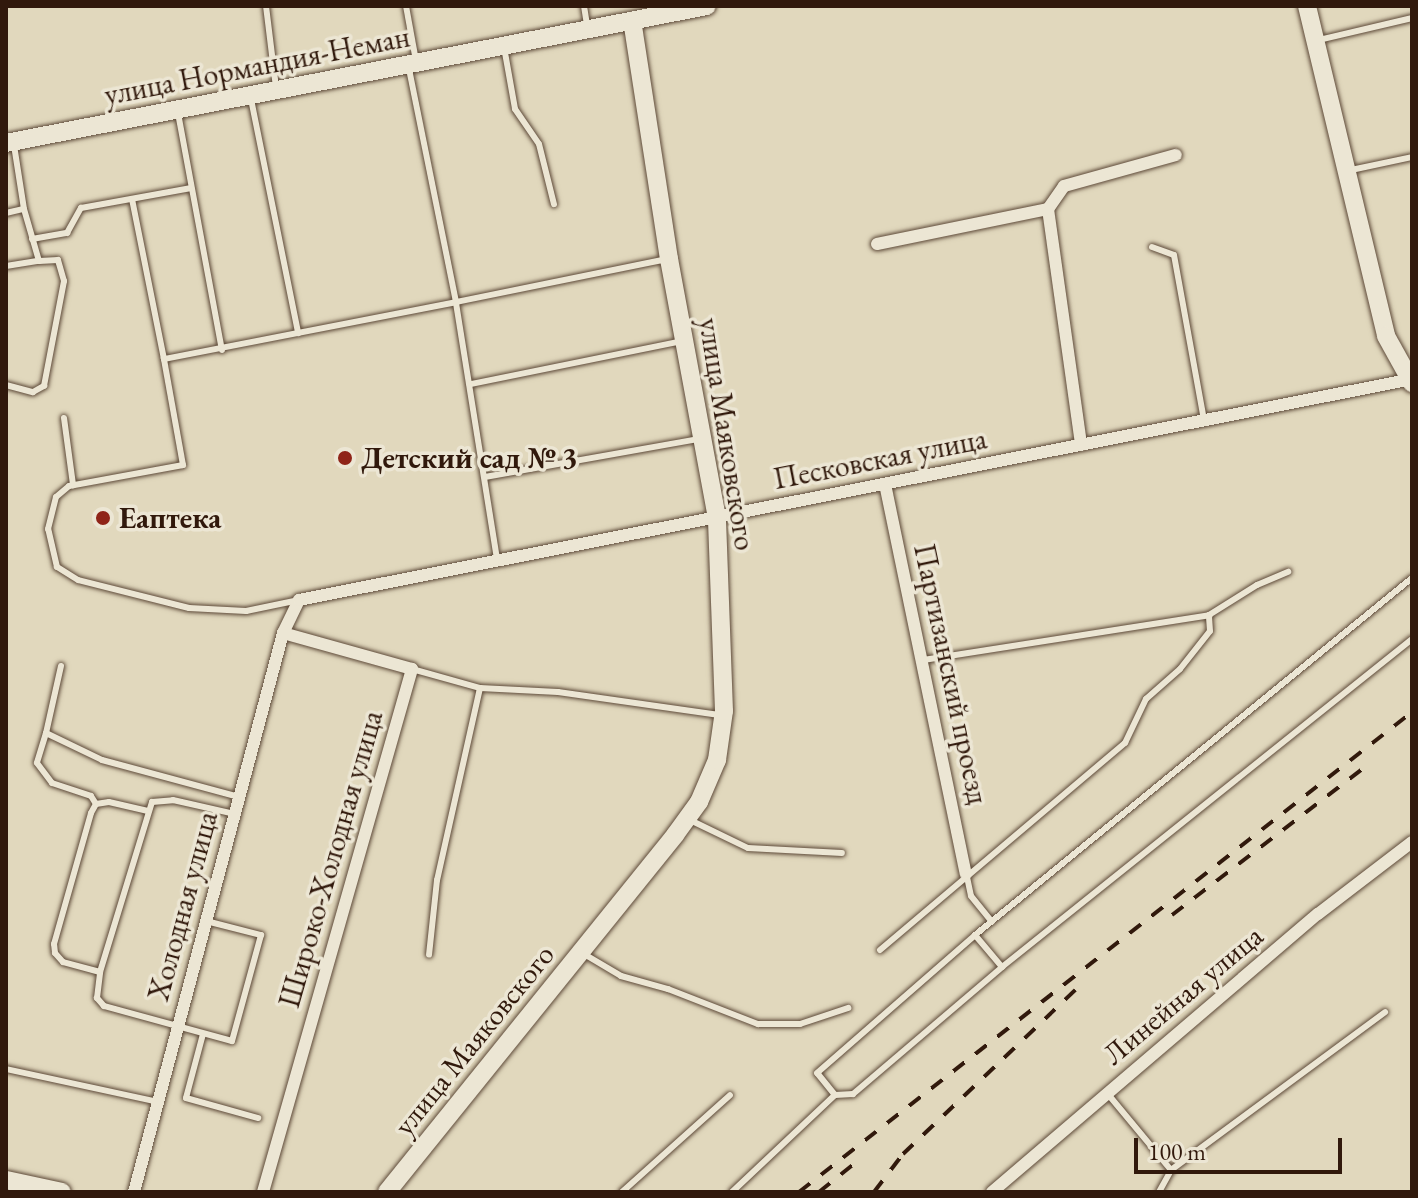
<!DOCTYPE html>
<meta charset="utf-8">
<style>
body{margin:0}
#map{position:relative;width:1418px;height:1198px;overflow:hidden;background:#e1d8bd;font-family:"EB Garamond",serif}
div>[style]{position:absolute}
.roads{filter:drop-shadow(0 0 2px #5d4938) drop-shadow(0 0 2px #5d4938)}
.lane>*{height:6px;margin:-3px;padding:0 3px;transform-origin:3px;border-radius:3px;background:#ece6d4}
.street>*{height:12px;margin:-6px;padding:0 6px;transform-origin:6px;border-radius:6px;background:#ece6d4}
.secondary>*{height:18px;margin:-9px;padding:0 9px;transform-origin:9px;border-radius:9px;background:#ece6d4}
.rail>*{height:4px;margin-top:-2px;transform-origin:0;background:repeating-linear-gradient(90deg,#31190c 0 14px,transparent 0 28px)}
.dots>*{width:22px;height:22px;translate:-50% -50%;box-sizing:border-box;border:4px solid #ece6d4;border-radius:50%}
span{translate:-50% -50%;white-space:nowrap;text-align:center;line-height:1.15;-webkit-text-stroke:7px #ece6d4;paint-order:stroke}
.street-label{font-size:30px;color:#31190c}
.poi-label{font-size:30px;color:#31190c;font-weight:700}
.left{translate:0 -50%;text-align:left}
.frame{position:absolute;inset:0;border:8px solid #31190c;pointer-events:none}
.scale{position:absolute;left:1134px;top:1138px;width:208px;height:36px;box-sizing:border-box;border:4px solid #31190c;border-top:0;padding-left:10px;font-size:24px;line-height:28px;white-space:nowrap;color:#31190c;-webkit-text-stroke:6px #ece6d4;paint-order:stroke}
</style>
<div id="map">
<div class="roads">
<div class="lane">
<i style="left:266px;top:6px;width:82px;rotate:83deg"></i>
<i style="left:406px;top:6px;width:56px;rotate:79.7deg"></i>
<i style="left:584px;top:6px;width:20px;rotate:81deg"></i>
<i style="left:1319px;top:40px;width:96px;rotate:-13.3deg"></i>
<i style="left:504px;top:47px;width:63px;rotate:79.9deg"></i>
<i style="left:515px;top:109px;width:42px;rotate:55.6deg"></i>
<i style="left:539px;top:144px;width:62px;rotate:76deg"></i>
<i style="left:251px;top:99px;width:239px;rotate:78.6deg"></i>
<i style="left:178px;top:113px;width:241px;rotate:79.5deg"></i>
<i style="left:1351px;top:170px;width:62px;rotate:-12deg"></i>
<i style="left:132px;top:199px;width:163px;rotate:78.7deg"></i>
<i style="left:6px;top:213px;width:18px;rotate:-13deg"></i>
<i style="left:32px;top:239px;width:36px;rotate:-10deg"></i>
<i style="left:67px;top:233px;width:29px;rotate:-61deg"></i>
<i style="left:81px;top:208px;width:112px;rotate:-10.3deg"></i>
<i style="left:1152px;top:247px;width:23px;rotate:20deg"></i>
<i style="left:1174px;top:255px;width:168px;rotate:79.7deg"></i>
<i style="left:6px;top:266px;width:33px;rotate:-9deg"></i>
<i style="left:471px;top:384px;width:216px;rotate:-11.5deg"></i>
<i style="left:6px;top:385px;width:28px;rotate:15deg"></i>
<i style="left:33px;top:392px;width:13px;rotate:-29deg"></i>
<i style="left:44px;top:386px;width:107px;rotate:-79.2deg"></i>
<i style="left:64px;top:281px;width:22px;rotate:-106deg"></i>
<i style="left:58px;top:260px;width:19px;rotate:177deg"></i>
<i style="left:39px;top:261px;width:54px;rotate:-106.1deg"></i>
<i style="left:24px;top:209px;width:65px;rotate:-98.9deg"></i>
<i style="left:64px;top:418px;width:68px;rotate:82.3deg"></i>
<i style="left:485px;top:477px;width:216px;rotate:-10.1deg"></i>
<i style="left:497px;top:559px;width:260px;rotate:-99.1deg"></i>
<i style="left:456px;top:302px;width:215px;rotate:-11.5deg"></i>
<i style="left:299px;top:600px;width:54px;rotate:168.3deg"></i>
<i style="left:246px;top:611px;width:57px;rotate:-177deg"></i>
<i style="left:189px;top:608px;width:114px;rotate:-165.8deg"></i>
<i style="left:78px;top:580px;width:25px;rotate:-148deg"></i>
<i style="left:57px;top:567px;width:39px;rotate:-103deg"></i>
<i style="left:48px;top:529px;width:33px;rotate:-76deg"></i>
<i style="left:56px;top:497px;width:17px;rotate:-40deg"></i>
<i style="left:69px;top:486px;width:116px;rotate:-10.4deg"></i>
<i style="left:183px;top:465px;width:108px;rotate:-100.2deg"></i>
<i style="left:164px;top:359px;width:298px;rotate:-11deg"></i>
<i style="left:456px;top:302px;width:238px;rotate:-101.4deg"></i>
<i style="left:923px;top:660px;width:290px;rotate:-8.9deg"></i>
<i style="left:1209px;top:615px;width:57px;rotate:-32deg"></i>
<i style="left:1257px;top:585px;width:34px;rotate:-23deg"></i>
<i style="left:61px;top:666px;width:69px;rotate:102.6deg"></i>
<i style="left:46px;top:733px;width:62px;rotate:25.7deg"></i>
<i style="left:102px;top:760px;width:142px;rotate:15.1deg"></i>
<i style="left:412px;top:669px;width:71px;rotate:15.6deg"></i>
<i style="left:480px;top:688px;width:197px;rotate:102.6deg"></i>
<i style="left:437px;top:880px;width:75px;rotate:96.1deg"></i>
<i style="left:480px;top:688px;width:78px;rotate:2.9deg"></i>
<i style="left:558px;top:692px;width:163px;rotate:8.1deg"></i>
<i style="left:46px;top:733px;width:31px;rotate:107deg"></i>
<i style="left:37px;top:763px;width:25px;rotate:53deg"></i>
<i style="left:52px;top:783px;width:41px;rotate:18.4deg"></i>
<i style="left:91px;top:796px;width:9px;rotate:58deg"></i>
<i style="left:690px;top:820px;width:64px;rotate:25.8deg"></i>
<i style="left:748px;top:848px;width:94px;rotate:3deg"></i>
<i style="left:967px;top:877px;width:19px;rotate:78deg"></i>
<i style="left:971px;top:896px;width:33px;rotate:51deg"></i>
<i style="left:206px;top:921px;width:57px;rotate:14.3deg"></i>
<i style="left:261px;top:935px;width:110px;rotate:105.3deg"></i>
<i style="left:232px;top:1041px;width:133px;rotate:-164.7deg"></i>
<i style="left:104px;top:1006px;width:11px;rotate:-131deg"></i>
<i style="left:97px;top:998px;width:26px;rotate:-83deg"></i>
<i style="left:100px;top:972px;width:178px;rotate:-73deg"></i>
<i style="left:152px;top:802px;width:21px;rotate:-5deg"></i>
<i style="left:173px;top:800px;width:64px;rotate:12.7deg"></i>
<i style="left:975px;top:935px;width:42px;rotate:49.8deg"></i>
<i style="left:880px;top:950px;width:321px;rotate:-40.2deg"></i>
<i style="left:1125px;top:743px;width:49px;rotate:-64.5deg"></i>
<i style="left:1146px;top:699px;width:45px;rotate:-41.4deg"></i>
<i style="left:1180px;top:669px;width:48px;rotate:-51.7deg"></i>
<i style="left:1210px;top:631px;width:16px;rotate:-94deg"></i>
<i style="left:584px;top:954px;width:43px;rotate:30.7deg"></i>
<i style="left:621px;top:976px;width:49px;rotate:15.5deg"></i>
<i style="left:668px;top:989px;width:97px;rotate:21.3deg"></i>
<i style="left:758px;top:1024px;width:42px"></i>
<i style="left:800px;top:1024px;width:51px;rotate:-18.4deg"></i>
<i style="left:100px;top:972px;width:38px;rotate:-165deg"></i>
<i style="left:63px;top:962px;width:12px;rotate:-132deg"></i>
<i style="left:55px;top:953px;width:9px;rotate:-96deg"></i>
<i style="left:54px;top:944px;width:136px;rotate:-74.2deg"></i>
<i style="left:91px;top:813px;width:10px;rotate:-61deg"></i>
<i style="left:96px;top:804px;width:13px;rotate:-9deg"></i>
<i style="left:109px;top:802px;width:40px;rotate:13deg"></i>
<i style="left:203px;top:1034px;width:66px;rotate:104.9deg"></i>
<i style="left:186px;top:1098px;width:75px;rotate:15.5deg"></i>
<i style="left:6px;top:1069px;width:156px;rotate:12.2deg"></i>
<i style="left:1107px;top:1093px;width:100px;rotate:50.3deg"></i>
<i style="left:835px;top:1095px;width:28px;rotate:-129deg"></i>
<i style="left:817px;top:1073px;width:210px;rotate:-41.1deg"></i>
<i style="left:975px;top:935px;width:564px;rotate:-39.25deg"></i>
<i style="left:622px;top:1192px;width:145px;rotate:-41.9deg"></i>
<i style="left:732px;top:1192px;width:141px;rotate:-43.3deg"></i>
<i style="left:835px;top:1095px;width:18px;rotate:-3deg"></i>
<i style="left:853px;top:1094px;width:196px;rotate:-40.4deg"></i>
<i style="left:1002px;top:967px;width:525px;rotate:-38.66deg"></i>
<i style="left:1159px;top:1192px;width:25px;rotate:-61deg"></i>
<i style="left:1171px;top:1170px;width:266px;rotate:-36.4deg"></i>
</div>
<div class="street">
<i style="left:1048px;top:209px;width:238px;rotate:82deg"></i>
<i style="left:877px;top:244px;width:175px;rotate:-11.6deg"></i>
<i style="left:1048px;top:209px;width:28px;rotate:-55deg"></i>
<i style="left:1064px;top:186px;width:116px;rotate:-15.5deg"></i>
<i style="left:885px;top:484px;width:398px;rotate:78.3deg"></i>
<i style="left:134px;top:1192px;width:579px;rotate:-75.07deg"></i>
<i style="left:283px;top:633px;width:37px;rotate:-64deg"></i>
<i style="left:299px;top:600px;width:1135px;rotate:-11.23deg"></i>
<i style="left:263px;top:1192px;width:544px;rotate:-74.1deg"></i>
<i style="left:412px;top:669px;width:134px;rotate:-164.4deg"></i>
<i style="left:992px;top:1192px;width:428px;rotate:-40.5deg"></i>
<i style="left:1318px;top:914px;width:118px;rotate:-37.5deg"></i>
</div>
<div class="secondary">
<i style="left:1307px;top:6px;width:339px;rotate:76.5deg"></i>
<i style="left:1386px;top:336px;width:54px;rotate:61deg"></i>
<i style="left:6px;top:143px;width:714px;rotate:-11.06deg"></i>
<i style="left:6px;top:1180px;width:57px;rotate:12.1deg"></i>
<i style="left:387px;top:1192px;width:459px;rotate:-51.1deg"></i>
<i style="left:675px;top:835px;width:41px;rotate:-54deg"></i>
<i style="left:699px;top:802px;width:46px;rotate:-66.8deg"></i>
<i style="left:717px;top:760px;width:49px;rotate:-81.9deg"></i>
<i style="left:724px;top:711px;width:193px;rotate:-92.1deg"></i>
<i style="left:717px;top:518px;width:263px;rotate:-100.5deg"></i>
<i style="left:669px;top:259px;width:241px;rotate:-98.8deg"></i>
</div>
</div>
<div class="rail">
<i style="left:1172px;top:915px;width:245px;rotate:-37.5deg"></i>
<i style="left:799px;top:1192px;width:779px;rotate:-38.06deg"></i>
<i style="left:819px;top:1192px;width:53px;rotate:-38.8deg"></i>
<i style="left:874px;top:1192px;width:48px;rotate:-52.7deg"></i>
<i style="left:903px;top:1154px;width:238px;rotate:-43.6deg"></i>
</div>
<div class="dots">
<i style="left:345px;top:458px;background:#8f2418"></i>
<i style="left:103px;top:518px;background:#8f2418"></i>
</div>
<div class="street-label">
<span style="left:257px;top:66px;rotate:-11deg">улица Нормандия-Неман</span>
<span style="left:727px;top:434px;rotate:81deg">улица Маяковского</span>
<span style="left:880px;top:459px;rotate:-11deg">Песковская улица</span>
<span style="left:951px;top:674px;rotate:78deg">Партизанский проезд</span>
<span style="left:331px;top:859px;rotate:-74deg">Широко-Холодная улица</span>
<span style="left:183px;top:906px;rotate:-75deg">Холодная улица</span>
<span style="left:1183px;top:995px;rotate:-40deg">Линейная улица</span>
<span style="left:474px;top:1040px;rotate:-51deg">улица Маяковского</span>
</div>
<div class="poi-label">
<span class="left" style="left:361px;top:458px">Детский сад № 3</span>
<span class="left" style="left:119px;top:518px">Еаптека</span>
</div>
<div class="frame"></div>
<div class="scale">100 m</div>
</div>
